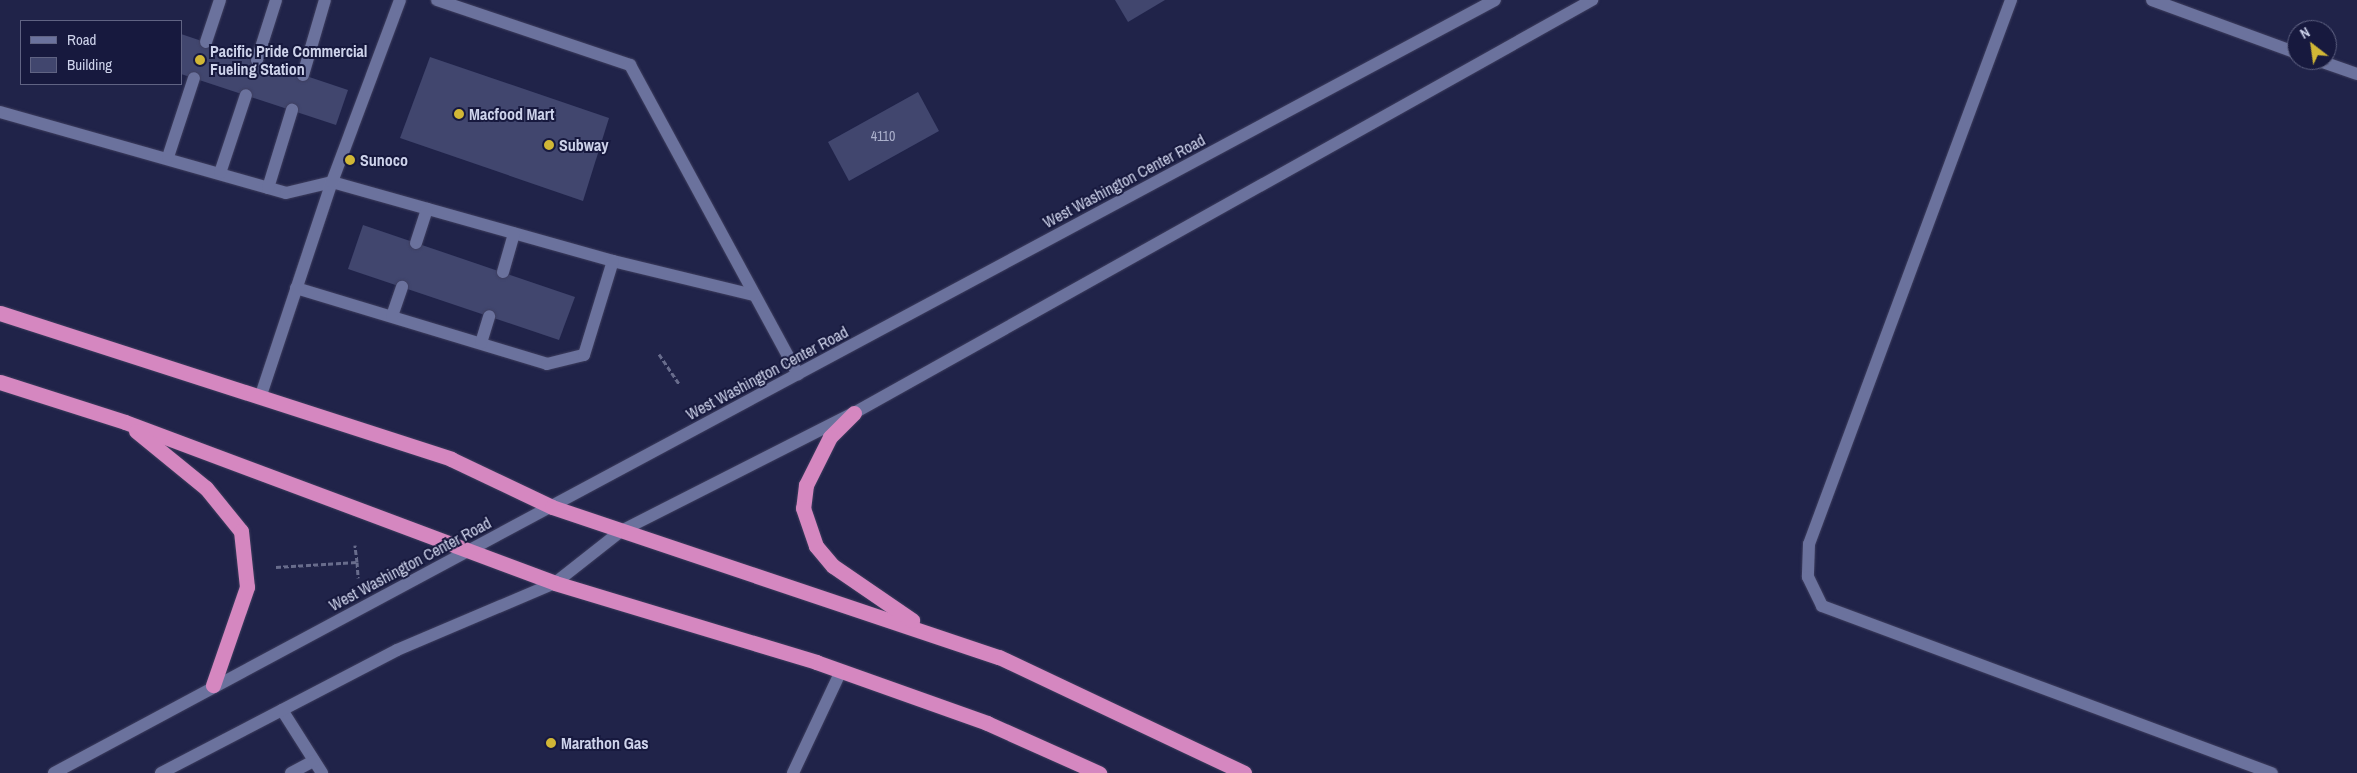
<!DOCTYPE html>
<style>
body{margin:0}
#map{position:relative;width:2357px;height:773px;overflow:hidden;background:#202349;font-family:"Archivo Narrow",sans-serif}
div>[style]{position:absolute}
.building>*{inset:0;background:#41466e}
.path>*{height:3px;margin-top:-1.5px;transform-origin:0;background:repeating-linear-gradient(90deg,#686c8c 0 5px,transparent 0 7.5px)}
.roads{filter:drop-shadow(0 0 1px #3e3e5e) drop-shadow(0 0 1px #3e3e5e)}
.lane>*{height:12px;margin:-6px;padding:0 6px;transform-origin:6px;border-radius:6px;background:#6b729d}
.secondary>*{height:12px;margin:-6px;padding:0 6px;transform-origin:6px;border-radius:6px;background:#6b729d}
.highway>*{height:15px;margin:-7.5px;padding:0 7.5px;transform-origin:7.5px;border-radius:7.5px;background:#d587c0}
.dots>*{width:14px;height:14px;translate:-50% -50%;box-sizing:border-box;border:2px solid #17193e;border-radius:50%}
span{translate:-50% -50%;white-space:nowrap;text-align:center;line-height:1.15;-webkit-text-stroke:4px #17193e;paint-order:stroke}
.number-label{font-size:14px;color:#abb0cc}
.number-label span{-webkit-text-stroke-width:0}
.poi-label{font-size:16px;color:#ced3eb;font-weight:700}
.left{translate:0 -50%;text-align:left}
.street-label{font-size:16px;color:#ced3eb}
.legend{position:absolute;left:20px;top:20px;width:162px;height:65px;box-sizing:border-box;background:#17193e;border:1px solid #606383;margin:0;padding:6px 9px;list-style:none;font-size:15px;color:#ced3eb}
.legend li{display:flex;align-items:center;gap:10px;height:25px}
.legend b{width:25px;border:1px solid #606383}
.north{position:absolute;left:2287px;top:20px;width:50px;height:50px;box-sizing:border-box;background:#17193e;border:1px solid #606383;border-radius:50%;rotate:330deg;font-size:14px;font-weight:700;line-height:20px;text-align:center;color:#ced3eb}
.north::after{content:'';display:block;margin:auto;width:18px;height:22px;background:#d1b736;clip-path:polygon(50% 0,100% 100%,50% 72%,0 100%)}
</style>
<div id="map">
<div class="building">
<i style="clip-path:polygon(1115px 0,1165px 0,1128px 22px)"></i>
<i style="clip-path:polygon(181px 34px,348px 90px,336px 125px,181px 74px)"></i>
<i style="clip-path:polygon(430px 57px,609px 118px,583px 201px,400px 138px)"></i>
<i style="clip-path:polygon(918px 92px,939px 131px,849px 181px,828px 142px)"></i>
<i style="clip-path:polygon(363px 225px,575px 297px,559px 340px,348px 269px)"></i>
</div>
<div class="path">
<i style="left:659px;top:354px;width:36px;rotate:56deg"></i>
<i style="left:357px;top:562px;width:16px;rotate:86deg"></i>
<i style="left:276px;top:567px;width:81px;rotate:-3.5deg"></i>
<i style="left:357px;top:562px;width:17px;rotate:-97deg"></i>
</div>
<div class="roads">
<div class="lane">
<i style="left:437px;top:0;width:204px;rotate:18.6deg"></i>
<i style="left:630px;top:65px;width:352px;rotate:61.5deg"></i>
<i style="left:2011px;top:0;width:580px;rotate:110.37deg"></i>
<i style="left:1809px;top:544px;width:33px;rotate:92deg"></i>
<i style="left:1808px;top:577px;width:32px;rotate:64deg"></i>
<i style="left:1822px;top:606px;width:480px;rotate:20.4deg"></i>
<i style="left:2152px;top:0;width:154px;rotate:20.1deg"></i>
<i style="left:206px;top:42px;width:44px;rotate:-71.6deg"></i>
<i style="left:257px;top:60px;width:63px;rotate:-72.4deg"></i>
<i style="left:2317px;top:60px;width:42px;rotate:19.3deg"></i>
<i style="left:303px;top:75px;width:78px;rotate:-73.7deg"></i>
<i style="left:0;top:112px;width:297px;rotate:15.8deg"></i>
<i style="left:286px;top:193px;width:47px;rotate:-13.4deg"></i>
<i style="left:332px;top:182px;width:292px;rotate:15.7deg"></i>
<i style="left:613px;top:261px;width:145px;rotate:13.6deg"></i>
<i style="left:168px;top:157px;width:83px;rotate:-71.8deg"></i>
<i style="left:220px;top:173px;width:82px;rotate:-71.6deg"></i>
<i style="left:268px;top:188px;width:82px;rotate:-72.9deg"></i>
<i style="left:416px;top:243px;width:36px;rotate:-72deg"></i>
<i style="left:503px;top:272px;width:40px;rotate:-74deg"></i>
<i style="left:296px;top:288px;width:262px;rotate:16.8deg"></i>
<i style="left:547px;top:364px;width:38px;rotate:-14deg"></i>
<i style="left:584px;top:355px;width:98px;rotate:-72.9deg"></i>
<i style="left:392px;top:316px;width:31px;rotate:-71deg"></i>
<i style="left:481px;top:343px;width:28px;rotate:-73deg"></i>
<i style="left:260px;top:398px;width:228px;rotate:-71.6deg"></i>
<i style="left:332px;top:182px;width:194px;rotate:-69.5deg"></i>
<i style="left:282px;top:710px;width:75px;rotate:57.6deg"></i>
<i style="left:291px;top:773px;width:26px;rotate:-28deg"></i>
<i style="left:793px;top:773px;width:113px;rotate:-64.8deg"></i>
</div>
<div class="secondary">
<i style="left:54px;top:773px;width:1635px;rotate:-28.21deg"></i>
<i style="left:161px;top:773px;width:266px;rotate:-27.5deg"></i>
<i style="left:397px;top:650px;width:172px;rotate:-23deg"></i>
<i style="left:555px;top:583px;width:84px;rotate:-38.2deg"></i>
<i style="left:621px;top:531px;width:261px;rotate:-26.9deg"></i>
<i style="left:854px;top:413px;width:846px;rotate:-29.23deg"></i>
</div>
<div class="highway">
<i style="left:0;top:313px;width:474px;rotate:17.9deg"></i>
<i style="left:451px;top:459px;width:112px;rotate:25.4deg"></i>
<i style="left:552px;top:507px;width:471px;rotate:18.6deg"></i>
<i style="left:999px;top:657px;width:271px;rotate:25.3deg"></i>
<i style="left:0;top:382px;width:131px;rotate:17.7deg"></i>
<i style="left:125px;top:422px;width:459px;rotate:20.5deg"></i>
<i style="left:555px;top:583px;width:273px;rotate:16.8deg"></i>
<i style="left:816px;top:662px;width:182px;rotate:19.6deg"></i>
<i style="left:987px;top:723px;width:123px;rotate:24.1deg"></i>
<i style="left:854px;top:413px;width:34px;rotate:135deg"></i>
<i style="left:830px;top:437px;width:54px;rotate:116.6deg"></i>
<i style="left:806px;top:485px;width:23px;rotate:97deg"></i>
<i style="left:803px;top:508px;width:40px;rotate:71.1deg"></i>
<i style="left:816px;top:546px;width:26px;rotate:50deg"></i>
<i style="left:833px;top:566px;width:96px;rotate:34.4deg"></i>
<i style="left:136px;top:431px;width:90px;rotate:39.2deg"></i>
<i style="left:206px;top:488px;width:55px;rotate:50.9deg"></i>
<i style="left:241px;top:531px;width:56px;rotate:83.9deg"></i>
<i style="left:247px;top:587px;width:104px;rotate:109.1deg"></i>
</div>
</div>
<div class="dots">
<i style="left:200px;top:60px;background:#d1b736"></i>
<i style="left:459px;top:114px;background:#d1b736"></i>
<i style="left:549px;top:145px;background:#d1b736"></i>
<i style="left:350px;top:160px;background:#d1b736"></i>
<i style="left:551px;top:743px;background:#d1b736"></i>
</div>
<div class="number-label">
<span style="left:883px;top:136px">4110</span>
</div>
<div class="poi-label">
<span class="left" style="left:210px;top:60px">Pacific Pride Commercial<br>Fueling Station</span>
<span class="left" style="left:469px;top:114px">Macfood Mart</span>
<span class="left" style="left:559px;top:145px">Subway</span>
<span class="left" style="left:360px;top:160px">Sunoco</span>
<span class="left" style="left:561px;top:743px">Marathon Gas</span>
</div>
<div class="street-label">
<span style="left:1124px;top:181px;rotate:-28deg">West Washington Center Road</span>
<span style="left:767px;top:373px;rotate:-28deg">West Washington Center Road</span>
<span style="left:410px;top:564px;rotate:-28deg">West Washington Center Road</span>
</div>
<ul class="legend">
<li><b style="height:6px;background:#6b729d"></b>Road</li>
<li><b style="height:14px;background:#41466e"></b>Building</li>
</ul>
<div class="north">N</div>
</div>
